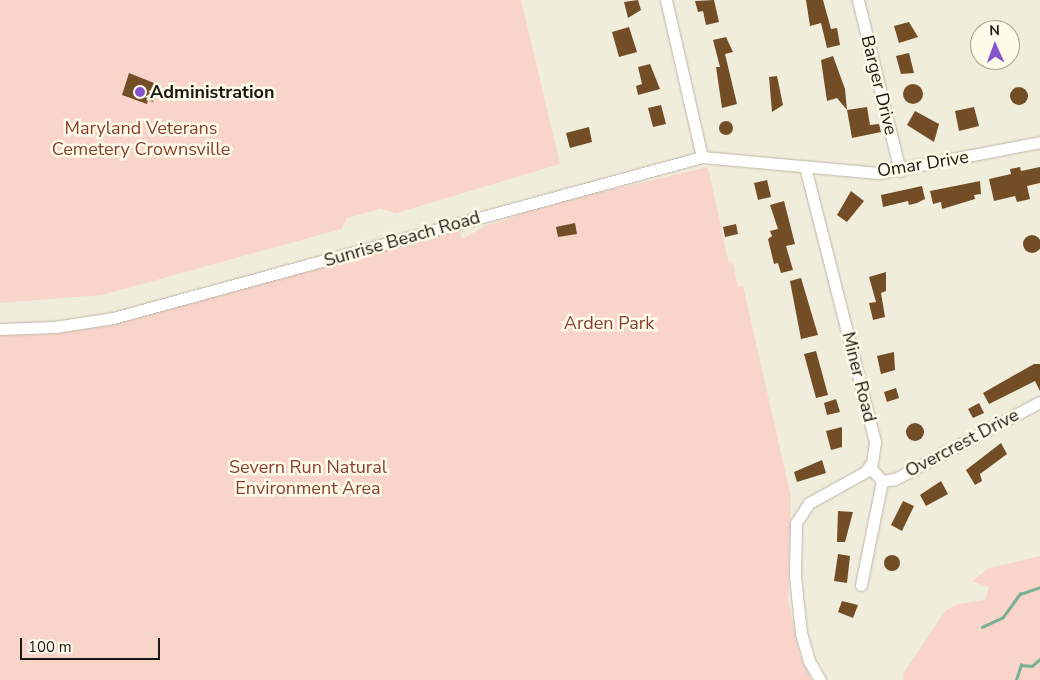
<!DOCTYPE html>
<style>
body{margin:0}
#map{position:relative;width:1040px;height:680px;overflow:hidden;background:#f1eddc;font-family:"Nunito Sans",sans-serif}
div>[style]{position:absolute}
.green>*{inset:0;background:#f8d4cb}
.stream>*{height:2.5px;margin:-1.25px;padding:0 1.25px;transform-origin:1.25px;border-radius:1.25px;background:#77b092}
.building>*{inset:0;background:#724d26}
.round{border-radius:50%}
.roads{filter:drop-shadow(0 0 1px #bbb7a7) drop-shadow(0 0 1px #bbb7a7)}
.minor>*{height:11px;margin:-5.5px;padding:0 5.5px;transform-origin:5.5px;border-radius:5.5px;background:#fff}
.dots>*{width:14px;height:14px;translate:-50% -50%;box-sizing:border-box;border:2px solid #fefbe9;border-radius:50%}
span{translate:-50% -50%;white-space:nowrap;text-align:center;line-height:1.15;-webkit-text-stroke:5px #fefbe9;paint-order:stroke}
.street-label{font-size:18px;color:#1a1812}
.poi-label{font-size:18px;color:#1a1812;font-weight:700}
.left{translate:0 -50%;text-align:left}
.park-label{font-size:18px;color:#883f2e}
.north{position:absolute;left:970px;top:20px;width:50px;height:50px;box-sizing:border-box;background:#fefbe9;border:1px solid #a3a093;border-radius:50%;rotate:358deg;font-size:14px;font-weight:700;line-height:20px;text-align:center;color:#1a1812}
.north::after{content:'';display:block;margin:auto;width:18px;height:22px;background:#8553cc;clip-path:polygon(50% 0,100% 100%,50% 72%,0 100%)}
.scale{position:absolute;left:20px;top:638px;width:140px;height:22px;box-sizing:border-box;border:2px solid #1a1812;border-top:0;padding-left:6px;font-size:15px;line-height:18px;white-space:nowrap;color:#1a1812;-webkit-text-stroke:4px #fefbe9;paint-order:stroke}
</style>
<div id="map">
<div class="green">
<i style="clip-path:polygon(0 0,521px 0,560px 164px,397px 213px,380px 209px,347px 218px,341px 229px,102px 295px,0 303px)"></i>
<i style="clip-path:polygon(708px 167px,729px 264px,733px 263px,738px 287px,743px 286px,791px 497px,788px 600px,799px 652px,811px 680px,0 680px,0 333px,87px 329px,459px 227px,462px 239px,487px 225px,516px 217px,516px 212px)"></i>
<i style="clip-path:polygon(1040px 556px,1040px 680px,904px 680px,903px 674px,946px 610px,958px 604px,985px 600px,989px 587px,972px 581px,989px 568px)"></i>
</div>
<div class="stream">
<i style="left:982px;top:627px;width:23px;rotate:-25deg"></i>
<i style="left:1003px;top:617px;width:29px;rotate:-54deg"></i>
<i style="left:1020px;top:594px;width:21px;rotate:-19deg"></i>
<i style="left:1016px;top:680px;width:16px;rotate:-72deg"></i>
<i style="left:1021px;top:665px;width:11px;rotate:5deg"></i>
<i style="left:1032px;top:666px;width:11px;rotate:-41deg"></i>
</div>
<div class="building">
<i style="clip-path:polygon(638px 0,641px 10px,628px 18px,624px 2px)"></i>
<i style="clip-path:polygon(714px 0,719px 22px,706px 25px,703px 11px,698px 12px,695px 1px)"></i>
<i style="clip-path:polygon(806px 0,823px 0,831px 29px,837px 28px,840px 45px,827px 48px,821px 23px,810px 26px)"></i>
<i style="clip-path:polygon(909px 22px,918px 37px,899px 43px,894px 26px)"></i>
<i style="clip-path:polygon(629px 27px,637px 52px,619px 57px,612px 32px)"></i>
<i style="clip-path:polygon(726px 37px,733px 52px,725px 54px,737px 104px,722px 108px,716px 67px,720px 67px,713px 40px)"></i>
<i style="clip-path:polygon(909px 53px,914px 73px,901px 74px,896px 56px)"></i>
<i style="clip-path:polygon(833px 56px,845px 89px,847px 110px,867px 107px,870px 125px,879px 124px,881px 132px,852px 138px,847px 110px,837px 98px,827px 101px,821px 60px)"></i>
<i style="clip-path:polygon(650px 64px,660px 89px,638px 95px,636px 86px,642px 84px,638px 67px)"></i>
<i style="clip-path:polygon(129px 73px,159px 85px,153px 102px,148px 100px,147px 104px,122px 95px)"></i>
<i style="clip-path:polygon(777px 76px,783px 105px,772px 112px,769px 77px)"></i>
<i class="round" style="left:903px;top:84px;width:20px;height:20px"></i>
<i class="round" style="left:1010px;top:87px;width:18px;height:18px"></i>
<i style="clip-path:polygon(661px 105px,666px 124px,653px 127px,648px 108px)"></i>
<i style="clip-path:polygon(974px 107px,979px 126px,959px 131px,955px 111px)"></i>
<i style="clip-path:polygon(915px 111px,939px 124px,934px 142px,907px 125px)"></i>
<i class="round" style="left:719px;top:121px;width:14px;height:14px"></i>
<i style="clip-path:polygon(589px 127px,592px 142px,570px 148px,566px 133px)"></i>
<i style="clip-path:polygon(1020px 167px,1021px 171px,1040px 167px,1040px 183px,1027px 186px,1030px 199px,1017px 202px,1015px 196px,994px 201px,989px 179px,1011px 174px,1010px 169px)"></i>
<i style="clip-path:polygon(767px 180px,771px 197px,758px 200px,754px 183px)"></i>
<i style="clip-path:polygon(980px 181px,981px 194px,974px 195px,975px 199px,942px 209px,941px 202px,933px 204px,930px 191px)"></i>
<i style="clip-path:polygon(922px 186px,925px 199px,917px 203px,909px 205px,908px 201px,883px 207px,881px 195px)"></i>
<i style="clip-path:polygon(851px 191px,864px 201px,847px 222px,837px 215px)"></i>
<i style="clip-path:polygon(784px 201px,795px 244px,786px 246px,793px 270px,781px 273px,778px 263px,774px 264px,768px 239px,772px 236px,770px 231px,778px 229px,770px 205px)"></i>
<i style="clip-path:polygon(575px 223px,577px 234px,558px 237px,556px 227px)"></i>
<i style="clip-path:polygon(736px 224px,738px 234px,725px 237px,723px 227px)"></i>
<i class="round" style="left:1023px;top:235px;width:18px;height:18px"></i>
<i style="clip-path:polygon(886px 272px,886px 291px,881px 293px,885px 317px,873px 320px,869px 303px,876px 302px,869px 277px)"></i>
<i style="clip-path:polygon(801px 278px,818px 335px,801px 339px,790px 281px)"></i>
<i style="clip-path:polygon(816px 351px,828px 395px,816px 398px,804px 354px)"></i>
<i style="clip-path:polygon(894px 352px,895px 370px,881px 374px,877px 356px)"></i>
<i style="clip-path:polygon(1034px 364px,1040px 364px,1040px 391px,1035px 381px,989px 404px,983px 393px)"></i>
<i style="clip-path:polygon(896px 388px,899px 398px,887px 402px,884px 392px)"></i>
<i style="clip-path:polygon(836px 399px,840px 412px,827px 415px,824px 403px)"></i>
<i style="clip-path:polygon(979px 403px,984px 413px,973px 418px,968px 409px)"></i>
<i class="round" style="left:906px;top:423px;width:18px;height:18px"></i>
<i style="clip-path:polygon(842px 427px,842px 447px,831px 450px,826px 431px)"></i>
<i style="clip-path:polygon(1001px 443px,1007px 454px,980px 474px,982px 481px,975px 485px,966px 470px)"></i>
<i style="clip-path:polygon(822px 460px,826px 473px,797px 482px,794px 472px)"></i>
<i style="clip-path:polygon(941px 481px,948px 494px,926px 506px,920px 495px)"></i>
<i style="clip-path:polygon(903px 501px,914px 506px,902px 531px,891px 525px)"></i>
<i style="clip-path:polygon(838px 511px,853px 512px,845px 542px,837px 542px)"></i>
<i style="clip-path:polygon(838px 554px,850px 556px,847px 583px,834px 581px)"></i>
<i class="round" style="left:884px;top:555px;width:16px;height:16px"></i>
<i style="clip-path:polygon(842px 601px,858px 605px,853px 618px,838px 612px)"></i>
</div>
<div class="roads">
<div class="minor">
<i style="left:666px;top:0;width:161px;rotate:77.1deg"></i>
<i style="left:858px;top:0;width:176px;rotate:76.2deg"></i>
<i style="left:805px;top:167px;width:284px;rotate:75.7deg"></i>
<i style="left:875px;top:442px;width:21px;rotate:98deg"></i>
<i style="left:872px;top:463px;width:11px;rotate:128deg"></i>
<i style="left:865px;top:472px;width:64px;rotate:151deg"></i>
<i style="left:809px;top:503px;width:24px;rotate:123deg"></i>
<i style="left:796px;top:523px;width:53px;rotate:91.1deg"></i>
<i style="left:795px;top:576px;width:57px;rotate:84deg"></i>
<i style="left:801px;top:633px;width:29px;rotate:74deg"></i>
<i style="left:809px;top:661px;width:22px;rotate:60deg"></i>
<i style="left:0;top:329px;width:55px;rotate:-2.1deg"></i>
<i style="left:55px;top:327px;width:59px;rotate:-8.8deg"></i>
<i style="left:113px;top:318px;width:611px;rotate:-15.29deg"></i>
<i style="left:702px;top:157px;width:177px;rotate:5.2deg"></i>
<i style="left:878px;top:173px;width:165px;rotate:-10.8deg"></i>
<i style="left:882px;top:481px;width:13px;rotate:-9deg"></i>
<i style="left:895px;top:479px;width:164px;rotate:-28deg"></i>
<i style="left:861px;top:585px;width:106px;rotate:-78.6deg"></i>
<i style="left:882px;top:481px;width:18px;rotate:-131deg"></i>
</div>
</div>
<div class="dots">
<i style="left:140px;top:92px;background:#8553cc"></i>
</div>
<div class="street-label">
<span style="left:879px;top:85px;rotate:76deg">Barger Drive</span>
<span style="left:923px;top:164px;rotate:-9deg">Omar Drive</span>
<span style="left:402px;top:239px;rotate:-16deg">Sunrise Beach Road</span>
<span style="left:859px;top:377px;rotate:76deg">Miner Road</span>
<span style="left:962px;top:443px;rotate:-28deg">Overcrest Drive</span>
</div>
<div class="poi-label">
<span class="left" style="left:150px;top:92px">Administration</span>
</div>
<div class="park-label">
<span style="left:141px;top:139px">Maryland Veterans<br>Cemetery Crownsville</span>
<span style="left:609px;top:323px">Arden Park</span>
<span style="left:308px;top:478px">Severn Run Natural<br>Environment Area</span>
</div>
<div class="north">N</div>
<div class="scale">100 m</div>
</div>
